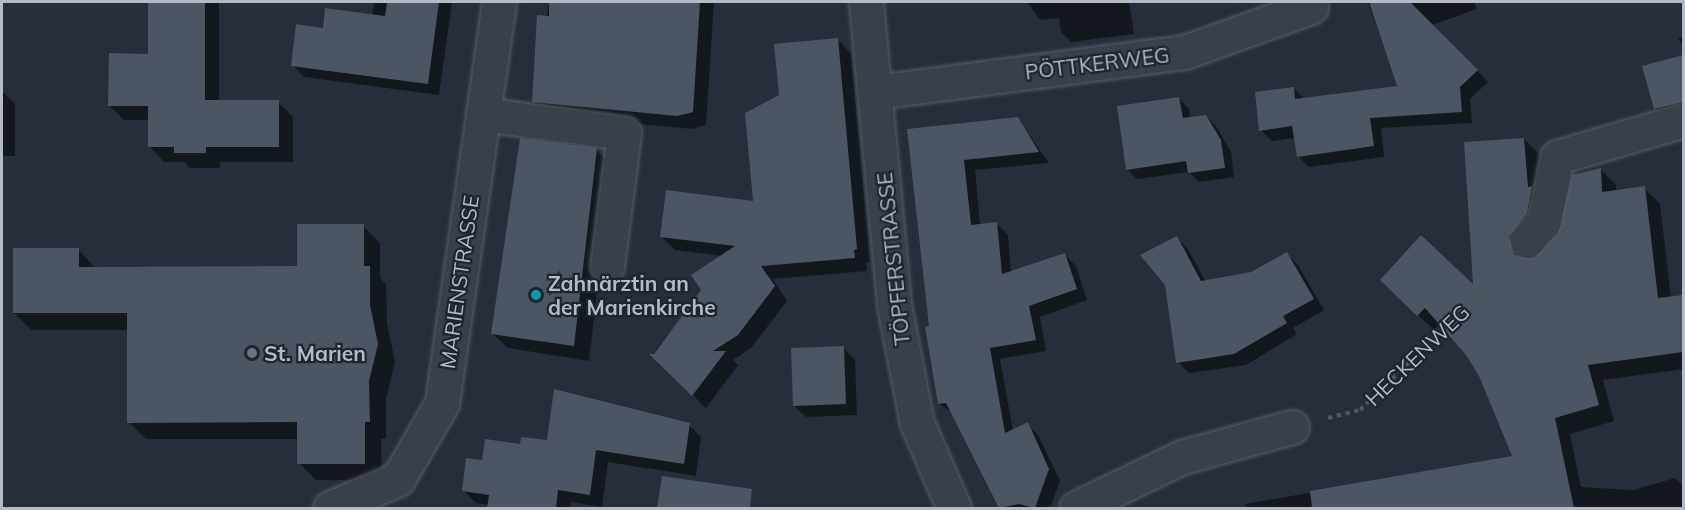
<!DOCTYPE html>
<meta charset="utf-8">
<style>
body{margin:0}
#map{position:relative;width:1685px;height:510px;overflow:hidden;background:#252e3a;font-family:Mulish,sans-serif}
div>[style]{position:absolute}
.shadow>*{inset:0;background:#0007}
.building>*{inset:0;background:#4b5563}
.path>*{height:4px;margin-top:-2px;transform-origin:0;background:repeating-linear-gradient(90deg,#48595c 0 4.5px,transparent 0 9px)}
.roads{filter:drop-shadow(0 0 2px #565d68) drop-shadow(0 0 2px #565d68)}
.minor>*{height:33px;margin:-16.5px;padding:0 16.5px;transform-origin:16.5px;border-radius:16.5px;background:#38404a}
.dots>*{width:16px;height:16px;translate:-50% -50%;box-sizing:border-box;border:3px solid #1d252f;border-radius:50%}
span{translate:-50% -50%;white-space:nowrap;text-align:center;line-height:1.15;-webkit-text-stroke:4.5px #1d252f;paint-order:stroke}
.street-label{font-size:21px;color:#b4bac6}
.poi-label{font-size:21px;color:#b4bac6;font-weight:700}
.left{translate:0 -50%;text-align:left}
.frame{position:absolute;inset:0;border:3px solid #b4bac6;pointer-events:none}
</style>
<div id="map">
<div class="shadow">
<i style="clip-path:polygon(150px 2px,219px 2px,219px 102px,278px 102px,293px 117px,293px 162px,220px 162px,220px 168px,190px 168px,184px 162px,164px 162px,150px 147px,150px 120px,124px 120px,109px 105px,150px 55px)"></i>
<i style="clip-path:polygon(374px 2px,452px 2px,439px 95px,304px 77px,293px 65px,324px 29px,372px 16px)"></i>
<i style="clip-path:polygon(549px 2px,714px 2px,706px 125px,692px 129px,547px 115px,533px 101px)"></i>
<i style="clip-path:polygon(1027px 2px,1129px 2px,1134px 34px,1071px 42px,1061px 32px,1059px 18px,1040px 20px)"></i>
<i style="clip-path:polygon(1368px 2px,1474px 2px,1477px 9px,1432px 25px,1488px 82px,1470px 99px,1472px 123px,1381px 128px,1384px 157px,1309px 167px,1298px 156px,1295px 138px,1272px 141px,1261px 130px,1294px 88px,1304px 99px,1399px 87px)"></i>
<i style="clip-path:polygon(1684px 36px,1684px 47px,1678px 39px)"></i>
<i style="clip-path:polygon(838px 40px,851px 53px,870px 262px,866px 263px,867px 271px,773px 279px,787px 301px,751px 348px,733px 360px,738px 365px,706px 408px,652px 355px,703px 290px,723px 256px,675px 250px,662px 237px,755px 203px,780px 96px)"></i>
<i style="clip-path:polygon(1684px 57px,1684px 118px,1669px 122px,1655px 108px,1644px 67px)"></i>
<i style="clip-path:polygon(2px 91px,15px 104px,15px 156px,2px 156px)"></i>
<i style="clip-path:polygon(1179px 99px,1189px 109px,1190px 119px,1206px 116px,1216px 126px,1231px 152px,1234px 177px,1199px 182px,1189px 172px,1137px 179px,1127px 169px)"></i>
<i style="clip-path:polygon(1018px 119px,1049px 163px,975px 170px,980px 225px,997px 224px,1008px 235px,1011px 273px,1065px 255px,1076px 266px,1087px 300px,1040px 317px,1046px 351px,1000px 359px,1013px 431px,1027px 424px,1038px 435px,1060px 481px,1051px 505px,1043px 508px,1001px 508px,954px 414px,939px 404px,909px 130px)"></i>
<i style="clip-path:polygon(1524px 139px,1540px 155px,1542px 199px,1524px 253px,1526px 260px,1542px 254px,1600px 169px,1616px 185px,1616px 191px,1644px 188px,1660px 204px,1671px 298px,1684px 296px,1684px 369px,1603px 380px,1614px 421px,1570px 434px,1581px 487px,1633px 490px,1675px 478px,1684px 486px,1684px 508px,1246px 508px,1245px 504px,1514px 457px,1480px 375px,1467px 354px,1440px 324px,1434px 330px,1397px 295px,1475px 288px)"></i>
<i style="clip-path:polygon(596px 150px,612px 165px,589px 361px,508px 348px,492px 333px)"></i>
<i style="clip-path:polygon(363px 226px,380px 243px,380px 278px,386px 284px,387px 323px,395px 362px,386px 399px,386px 438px,381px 439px,382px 480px,316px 480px,299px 463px,298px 439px,146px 439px,129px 422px,129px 330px,31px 330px,14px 313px,78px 249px,95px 268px,299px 267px)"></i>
<i style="clip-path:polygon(1177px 238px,1188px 249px,1205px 281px,1251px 274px,1286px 253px,1298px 265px,1324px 310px,1293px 328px,1297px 334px,1246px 365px,1189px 373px,1178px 362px)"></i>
<i style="clip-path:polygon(844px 348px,855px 360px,857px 415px,806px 417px,794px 406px)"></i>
<i style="clip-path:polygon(689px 425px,701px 437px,696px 476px,608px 462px,602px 507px,571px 502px,570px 508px,488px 508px,489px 505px,476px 503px,463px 490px,483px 462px,521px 446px)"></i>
<i style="clip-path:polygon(663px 478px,724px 500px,723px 508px,659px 508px)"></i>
</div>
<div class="building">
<i style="clip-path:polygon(148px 2px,205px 2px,205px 100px,279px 100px,279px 147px,206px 147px,206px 153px,174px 153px,174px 147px,148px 147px,148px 106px,108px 106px,109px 53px,148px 54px)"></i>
<i style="clip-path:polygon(387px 2px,439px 2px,428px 84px,291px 66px,296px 24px,323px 28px,325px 8px,385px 16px)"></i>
<i style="clip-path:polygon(549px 2px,700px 2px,693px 112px,677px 116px,532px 102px,537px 15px,549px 16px)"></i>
<i style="clip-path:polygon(1369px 2px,1410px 2px,1478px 70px,1460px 87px,1462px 112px,1370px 118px,1374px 146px,1297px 157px,1292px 126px,1259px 131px,1255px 92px,1294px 87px,1295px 99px,1397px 86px)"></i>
<i style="clip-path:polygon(838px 38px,857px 249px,854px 250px,855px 258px,761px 266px,775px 286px,738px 335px,713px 351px,726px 351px,692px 396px,649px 354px,654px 354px,701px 290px,691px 275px,735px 246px,660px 237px,666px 190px,753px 201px,745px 113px,779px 95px,774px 44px)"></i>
<i style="clip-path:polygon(1683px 55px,1683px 102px,1654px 109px,1642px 66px)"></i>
<i style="clip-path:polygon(1179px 97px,1183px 118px,1206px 115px,1221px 140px,1225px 168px,1188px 173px,1186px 161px,1126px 170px,1117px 106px)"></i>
<i style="clip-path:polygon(1018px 117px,1039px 152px,964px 160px,971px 225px,997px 222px,1002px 274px,1065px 253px,1077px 289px,1029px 306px,1036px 340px,990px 348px,1005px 433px,1028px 422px,1049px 469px,1035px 508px,1019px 504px,999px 508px,946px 403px,938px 404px,925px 327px,929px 326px,907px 129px)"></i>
<i style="clip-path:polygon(520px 138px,597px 148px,574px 346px,491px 334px)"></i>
<i style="clip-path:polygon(1524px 138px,1528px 187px,1532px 186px,1527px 213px,1509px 237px,1514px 255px,1534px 258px,1558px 233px,1572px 175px,1601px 168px,1602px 192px,1645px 186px,1658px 298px,1683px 295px,1683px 352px,1588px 365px,1599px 405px,1555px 418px,1574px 508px,1312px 508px,1310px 491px,1512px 456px,1479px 376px,1466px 355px,1425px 308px,1417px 316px,1380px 280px,1421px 235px,1473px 284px,1464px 142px)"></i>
<i style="clip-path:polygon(297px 224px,364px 224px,364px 266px,370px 266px,370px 305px,378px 344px,369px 381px,370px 422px,365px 422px,365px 464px,297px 464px,297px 422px,127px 423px,127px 313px,13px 313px,13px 248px,79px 248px,79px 267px,297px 266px)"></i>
<i style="clip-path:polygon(1177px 236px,1201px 281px,1251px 272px,1287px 252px,1314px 299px,1283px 316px,1287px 323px,1234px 354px,1176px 363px,1165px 285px,1140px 255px)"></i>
<i style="clip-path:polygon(844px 346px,846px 404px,793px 406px,791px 348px)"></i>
<i style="clip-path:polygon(554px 389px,690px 423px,684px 464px,596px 450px,590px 495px,558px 490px,556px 508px,487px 508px,489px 495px,462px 491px,466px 458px,482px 460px,485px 439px,520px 444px,521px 437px,547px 440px)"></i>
<i style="clip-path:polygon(662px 476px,752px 489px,750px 508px,657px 508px)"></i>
</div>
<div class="path">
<i style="left:1328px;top:418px;width:33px;rotate:-14deg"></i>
<i style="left:1360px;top:410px;width:202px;rotate:-44.2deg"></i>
</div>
<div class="roads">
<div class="minor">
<i style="left:866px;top:2px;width:304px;rotate:84.7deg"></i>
<i style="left:894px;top:305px;width:120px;rotate:79deg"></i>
<i style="left:917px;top:423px;width:93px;rotate:66.5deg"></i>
<i style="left:876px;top:92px;width:312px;rotate:-7.4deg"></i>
<i style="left:1185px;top:52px;width:134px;rotate:-19.7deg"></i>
<i style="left:483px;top:114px;width:142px;rotate:7.7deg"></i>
<i style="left:624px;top:133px;width:134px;rotate:97.3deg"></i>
<i style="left:1527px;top:241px;width:26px;rotate:-50deg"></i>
<i style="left:1544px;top:221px;width:65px;rotate:-78.5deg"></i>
<i style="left:1557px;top:157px;width:132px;rotate:-16.2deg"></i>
<i style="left:330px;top:508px;width:74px;rotate:-23.1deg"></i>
<i style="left:398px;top:479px;width:88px;rotate:-59.9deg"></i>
<i style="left:442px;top:403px;width:405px;rotate:-81.9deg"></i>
<i style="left:1076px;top:508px;width:118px;rotate:-25.7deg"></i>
<i style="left:1182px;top:457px;width:114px;rotate:-15.3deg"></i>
</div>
</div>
<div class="dots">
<i style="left:536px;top:295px;background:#0f9aa8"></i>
<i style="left:252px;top:353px;background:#6b7280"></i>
</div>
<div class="street-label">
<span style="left:1097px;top:63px;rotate:-7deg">PÖTTKERWEG</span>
<span style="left:893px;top:259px;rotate:-96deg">TÖPFERSTRASSE</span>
<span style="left:459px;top:282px;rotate:-82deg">MARIENSTRASSE</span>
<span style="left:1417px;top:355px;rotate:-44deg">HECKENWEG</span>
</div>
<div class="poi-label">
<span class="left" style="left:548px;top:295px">Zahnärztin an<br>der Marienkirche</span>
<span class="left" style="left:264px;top:353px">St. Marien</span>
</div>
<div class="frame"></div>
</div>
